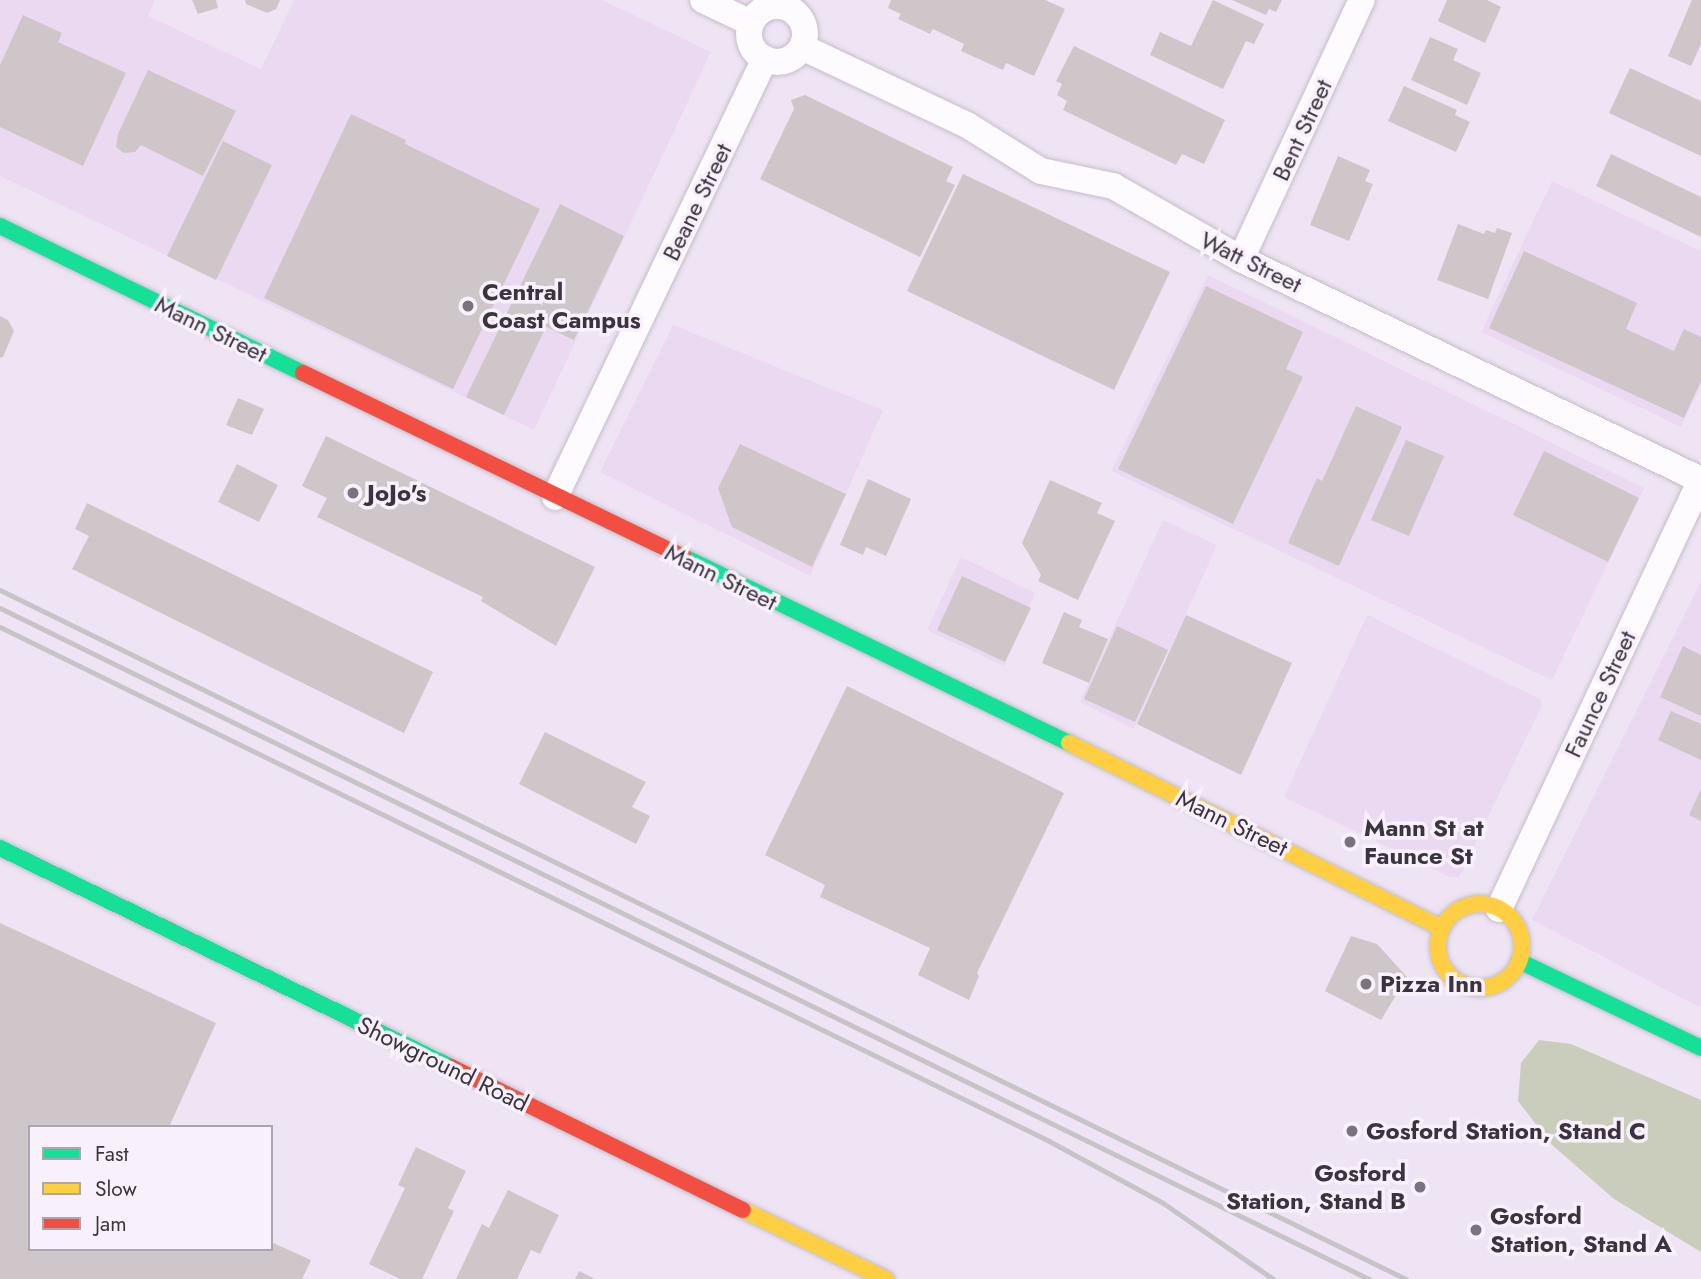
<!DOCTYPE html>
<style>
body{margin:0}
#map{position:relative;width:1701px;height:1279px;overflow:hidden;background:#efe4f4;font-family:Jost,sans-serif}
div>[style]{position:absolute}
.built>*{inset:0;background:#ebd9f2}
.green>*{inset:0;background:#cbcdbc}
.building>*{inset:0;background:#cfc6c9}
.roads{filter:drop-shadow(0 0 2px #c5bdc9) drop-shadow(0 0 2px #c5bdc9)}
.street>*{height:26px;margin:-13px;padding:0 13px;transform-origin:13px;border-radius:13px;background:#fdfbfd}
.street>.ring{margin:-13px;padding:0;box-sizing:content-box;background:none;border:26px solid #fdfbfd;border-radius:50%}
.fast>*{height:16px;margin:-8px;padding:0 8px;transform-origin:8px;border-radius:8px;background:#16e098}
.slow>*{height:16px;margin:-8px;padding:0 8px;transform-origin:8px;border-radius:8px;background:#ffcf43}
.slow>.ring{margin:-8px;padding:0;box-sizing:content-box;background:none;border:16px solid #ffcf43;border-radius:50%}
.jam>*{height:16px;margin:-8px;padding:0 8px;transform-origin:8px;border-radius:8px;background:#f24e42}
.rail>*{height:5px;margin:-2.5px;padding:0 2.5px;transform-origin:2.5px;border-radius:2.5px;background:#c6c4c7}
.dots>*{width:19px;height:19px;translate:-50% -50%;box-sizing:border-box;border:4px solid #f8f0fb;border-radius:50%}
span{translate:-50% -50%;white-space:nowrap;text-align:center;line-height:1.15;-webkit-text-stroke:7px #f8f0fb;paint-order:stroke}
.street-label{font-size:24px;color:#3b343e}
.poi-label{font-size:24px;color:#3b343e;font-weight:700}
.left{translate:0 -50%;text-align:left}
.right{translate:-100% -50%;text-align:right}
.legend{position:absolute;left:28px;top:1125px;width:245px;height:126px;box-sizing:border-box;background:#f8f0fb;border:2px solid #aca5af;margin:0;padding:9px 12px;list-style:none;font-size:21px;color:#3b343e}
.legend li{display:flex;align-items:center;gap:14px;height:35px}
.legend b{width:35px;border:2px solid #aca5af}
</style>
<div id="map">
<div class="built">
<i style="clip-path:polygon(0 0,155px 0,148px 16px,261px 69px,294px 0,602px 0,711px 52px,534px 430px,0 176px)"></i>
<i style="clip-path:polygon(1552px 181px,1701px 251px,1701px 385px,1681px 427px,1481px 332px)"></i>
<i style="clip-path:polygon(1208px 275px,1644px 488px,1552px 680px,1111px 471px)"></i>
<i style="clip-path:polygon(673px 325px,883px 410px,810px 576px,600px 472px)"></i>
<i style="clip-path:polygon(1163px 520px,1217px 545px,1134px 729px,1080px 702px)"></i>
<i style="clip-path:polygon(961px 557px,1035px 593px,1004px 666px,927px 630px)"></i>
<i style="clip-path:polygon(1701px 581px,1701px 1008px,1532px 920px)"></i>
<i style="clip-path:polygon(1367px 615px,1540px 699px,1542px 705px,1459px 877px,1450px 877px,1284px 797px)"></i>
</div>
<div class="green">
<i style="clip-path:polygon(1539px 1040px,1571px 1044px,1701px 1100px,1701px 1252px,1614px 1199px,1551px 1144px,1518px 1101px,1521px 1063px)"></i>
</div>
<div class="building">
<i style="clip-path:polygon(192px 0,216px 0,218px 8px,198px 14px)"></i>
<i style="clip-path:polygon(245px 0,280px 0,276px 9px,267px 13px,246px 4px)"></i>
<i style="clip-path:polygon(891px 0,1045px 0,1065px 9px,1034px 76px,1006px 63px,1003px 70px,961px 51px,964px 44px,933px 29px,930px 34px,898px 19px,901px 14px,888px 8px)"></i>
<i style="clip-path:polygon(1213px 0,1264px 24px,1254px 44px,1246px 41px,1223px 89px,1150px 55px,1160px 32px,1191px 46px)"></i>
<i style="clip-path:polygon(1232px 0,1282px 0,1276px 12px,1269px 9px,1266px 15px)"></i>
<i style="clip-path:polygon(1447px 0,1487px 0,1501px 7px,1485px 43px,1438px 21px)"></i>
<i style="clip-path:polygon(1692px 0,1701px 0,1701px 44px,1691px 66px,1668px 56px)"></i>
<i style="clip-path:polygon(23px 15px,62px 33px,58px 42px,126px 73px,83px 166px,0 127px,0 65px)"></i>
<i style="clip-path:polygon(1430px 37px,1458px 49px,1453px 60px,1481px 73px,1467px 105px,1411px 80px)"></i>
<i style="clip-path:polygon(1074px 46px,1225px 120px,1204px 164px,1182px 154px,1176px 165px,1063px 110px,1067px 101px,1057px 95px,1062px 84px,1056px 81px)"></i>
<i style="clip-path:polygon(1630px 68px,1701px 101px,1701px 156px,1609px 113px)"></i>
<i style="clip-path:polygon(148px 70px,236px 111px,203px 176px,141px 145px,135px 152px,124px 153px,116px 147px,118px 134px)"></i>
<i style="clip-path:polygon(1404px 86px,1457px 110px,1455px 115px,1470px 122px,1456px 152px,1388px 121px)"></i>
<i style="clip-path:polygon(805px 95px,953px 167px,946px 181px,955px 185px,920px 257px,760px 179px,794px 109px,791px 100px)"></i>
<i style="clip-path:polygon(351px 114px,406px 140px,405px 144px,540px 209px,453px 389px,264px 298px)"></i>
<i style="clip-path:polygon(223px 141px,272px 165px,216px 280px,167px 256px)"></i>
<i style="clip-path:polygon(1611px 154px,1701px 197px,1701px 237px,1596px 186px)"></i>
<i style="clip-path:polygon(1338px 156px,1370px 170px,1365px 181px,1373px 184px,1349px 241px,1310px 225px)"></i>
<i style="clip-path:polygon(963px 174px,1170px 272px,1114px 390px,907px 291px)"></i>
<i style="clip-path:polygon(560px 204px,624px 236px,574px 340px,546px 327px,504px 415px,466px 397px)"></i>
<i style="clip-path:polygon(1458px 224px,1484px 234px,1486px 230px,1495px 233px,1497px 228px,1512px 233px,1488px 299px,1437px 280px)"></i>
<i style="clip-path:polygon(1524px 251px,1637px 303px,1626px 329px,1674px 351px,1684px 329px,1701px 337px,1701px 381px,1684px 418px,1489px 328px)"></i>
<i style="clip-path:polygon(1206px 286px,1303px 332px,1286px 369px,1303px 377px,1233px 524px,1118px 469px)"></i>
<i style="clip-path:polygon(0 316px,8px 320px,14px 331px,3px 357px,0 358px)"></i>
<i style="clip-path:polygon(238px 398px,264px 409px,252px 435px,226px 425px)"></i>
<i style="clip-path:polygon(1356px 406px,1402px 427px,1339px 566px,1288px 543px,1317px 478px,1322px 481px)"></i>
<i style="clip-path:polygon(326px 436px,595px 567px,556px 646px,481px 601px,483px 597px,317px 517px,327px 498px,302px 486px)"></i>
<i style="clip-path:polygon(1406px 440px,1444px 456px,1409px 536px,1371px 520px)"></i>
<i style="clip-path:polygon(740px 444px,846px 494px,812px 567px,732px 527px,718px 488px)"></i>
<i style="clip-path:polygon(1544px 451px,1639px 498px,1608px 562px,1513px 515px)"></i>
<i style="clip-path:polygon(237px 464px,278px 485px,259px 522px,218px 502px)"></i>
<i style="clip-path:polygon(868px 479px,911px 499px,886px 556px,866px 547px,863px 555px,840px 545px)"></i>
<i style="clip-path:polygon(1050px 480px,1102px 503px,1097px 513px,1115px 521px,1078px 600px,1038px 581px,1041px 575px,1022px 543px)"></i>
<i style="clip-path:polygon(87px 503px,433px 672px,404px 733px,72px 569px,89px 536px,75px 529px)"></i>
<i style="clip-path:polygon(962px 576px,1031px 608px,1005px 662px,937px 630px)"></i>
<i style="clip-path:polygon(1064px 612px,1082px 620px,1079px 627px,1108px 639px,1089px 683px,1042px 663px)"></i>
<i style="clip-path:polygon(1186px 615px,1292px 663px,1241px 775px,1137px 724px)"></i>
<i style="clip-path:polygon(1117px 626px,1168px 650px,1135px 722px,1084px 699px)"></i>
<i style="clip-path:polygon(1683px 646px,1701px 655px,1701px 716px,1660px 697px)"></i>
<i style="clip-path:polygon(847px 686px,1064px 793px,977px 973px,979px 976px,969px 1000px,918px 975px,930px 948px,820px 897px,825px 885px,765px 855px)"></i>
<i style="clip-path:polygon(1671px 711px,1701px 724px,1701px 760px,1658px 740px)"></i>
<i style="clip-path:polygon(545px 732px,646px 782px,632px 807px,650px 816px,636px 844px,519px 784px)"></i>
<i style="clip-path:polygon(1701px 789px,1701px 821px,1689px 815px)"></i>
<i style="clip-path:polygon(0 923px,216px 1023px,169px 1127px,30px 1127px,30px 1249px,271px 1249px,271px 1242px,311px 1260px,302px 1279px,0 1279px)"></i>
<i style="clip-path:polygon(1351px 936px,1377px 944px,1407px 977px,1381px 1020px,1325px 991px)"></i>
<i style="clip-path:polygon(416px 1147px,466px 1171px,448px 1208px,454px 1211px,422px 1279px,400px 1279px,369px 1264px,405px 1188px,398px 1185px)"></i>
<i style="clip-path:polygon(508px 1190px,559px 1215px,540px 1254px,531px 1250px,517px 1279px,456px 1279px,482px 1224px,489px 1228px)"></i>
<i style="clip-path:polygon(579px 1271px,595px 1279px,575px 1279px)"></i>
</div>
<div class="roads">
<div class="street">
<i style="left:703px;top:0;width:53px;rotate:25.6deg"></i>
<i class="ring" style="left:749px;top:6px;width:30px;height:30px"></i>
<i style="left:802px;top:47px;width:183px;rotate:25.3deg"></i>
<i style="left:967px;top:125px;width:87px;rotate:31.9deg"></i>
<i style="left:1041px;top:171px;width:74px;rotate:11.8deg"></i>
<i style="left:1113px;top:186px;width:147px;rotate:29.7deg"></i>
<i style="left:1241px;top:259px;width:510px;rotate:25.66deg"></i>
<i style="left:1241px;top:259px;width:286px;rotate:-65deg"></i>
<i style="left:555px;top:497px;width:486px;rotate:-64.4deg"></i>
<i style="left:1499px;top:909px;width:475px;rotate:-64.8deg"></i>
</div>
<div class="fast">
<i style="left:0;top:226px;width:337px;rotate:25.9deg"></i>
<i style="left:684px;top:557px;width:428px;rotate:25.8deg"></i>
<i style="left:0;top:848px;width:501px;rotate:25.9deg"></i>
<i style="left:1519px;top:961px;width:202px;rotate:25.5deg"></i>
</div>
<div class="slow">
<i style="left:1069px;top:743px;width:416px;rotate:26.4deg"></i>
<i class="ring" style="left:1438px;top:904px;width:68px;height:68px"></i>
<i style="left:743px;top:1210px;width:159px;rotate:25.8deg"></i>
</div>
<div class="jam">
<i style="left:303px;top:373px;width:423px;rotate:25.8deg"></i>
<i style="left:451px;top:1067px;width:325px;rotate:26.1deg"></i>
</div>
</div>
<div class="rail">
<i style="left:0;top:590px;width:1566px;rotate:26.11deg"></i>
<i style="left:0;top:608px;width:1525px;rotate:26.11deg"></i>
<i style="left:0;top:627px;width:1168px;rotate:26.1deg"></i>
<i style="left:1049px;top:1141px;width:130px;rotate:28.5deg"></i>
<i style="left:1163px;top:1203px;width:134px;rotate:34.6deg"></i>
</div>
<div class="dots">
<i style="left:468px;top:306px;background:#7a727e"></i>
<i style="left:353px;top:493px;background:#7a727e"></i>
<i style="left:1350px;top:842px;background:#7a727e"></i>
<i style="left:1366px;top:984px;background:#7a727e"></i>
<i style="left:1352px;top:1131px;background:#7a727e"></i>
<i style="left:1420px;top:1187px;background:#7a727e"></i>
<i style="left:1476px;top:1230px;background:#7a727e"></i>
</div>
<div class="street-label">
<span style="left:1302px;top:130px;rotate:-65deg">Bent Street</span>
<span style="left:697px;top:202px;rotate:-64deg">Beane Street</span>
<span style="left:1251px;top:262px;rotate:26deg">Watt Street</span>
<span style="left:211px;top:329px;rotate:26deg">Mann Street</span>
<span style="left:721px;top:577px;rotate:26deg">Mann Street</span>
<span style="left:1600px;top:694px;rotate:-65deg">Faunce Street</span>
<span style="left:1232px;top:823px;rotate:26deg">Mann Street</span>
<span style="left:443px;top:1064px;rotate:26deg">Showground Road</span>
</div>
<div class="poi-label">
<span class="left" style="left:482px;top:306px">Central<br>Coast Campus</span>
<span class="left" style="left:367px;top:493px">JoJo's</span>
<span class="left" style="left:1364px;top:842px">Mann St at<br>Faunce St</span>
<span class="left" style="left:1380px;top:984px">Pizza Inn</span>
<span class="left" style="left:1366px;top:1131px">Gosford Station, Stand C</span>
<span class="right" style="left:1406px;top:1187px">Gosford<br>Station, Stand B</span>
<span class="left" style="left:1490px;top:1230px">Gosford<br>Station, Stand A</span>
</div>
<ul class="legend">
<li><b style="height:9px;background:#16e098"></b>Fast</li>
<li><b style="height:9px;background:#ffcf43"></b>Slow</li>
<li><b style="height:9px;background:#f24e42"></b>Jam</li>
</ul>
</div>
